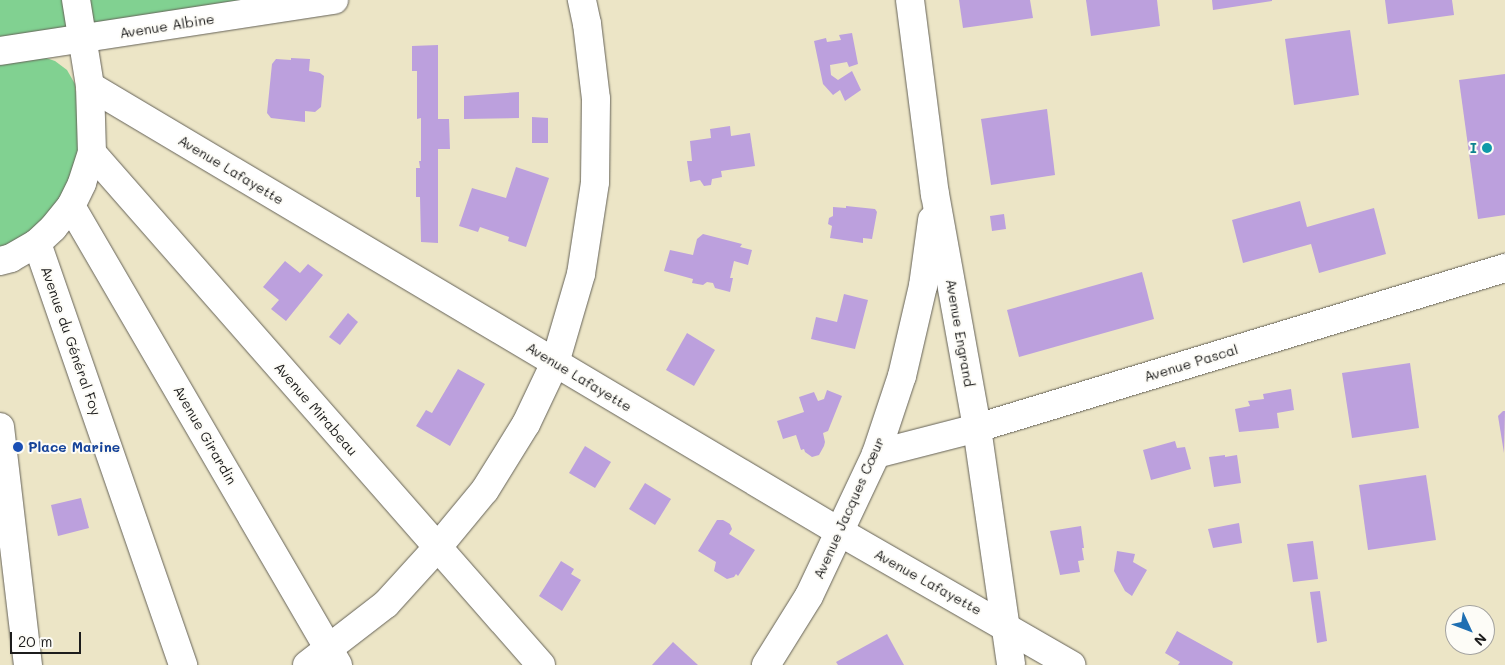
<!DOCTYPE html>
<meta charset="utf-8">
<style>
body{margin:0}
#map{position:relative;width:1505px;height:665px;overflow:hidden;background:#ece5c6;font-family:Mali,sans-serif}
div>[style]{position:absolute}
.green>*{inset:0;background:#81d191}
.building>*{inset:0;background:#bca0dd}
.roads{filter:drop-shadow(0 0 1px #656258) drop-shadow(0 0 1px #656258)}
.minor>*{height:28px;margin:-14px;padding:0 14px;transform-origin:14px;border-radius:14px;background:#fff}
.dots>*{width:14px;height:14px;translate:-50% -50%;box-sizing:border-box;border:2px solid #fdfcf7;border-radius:50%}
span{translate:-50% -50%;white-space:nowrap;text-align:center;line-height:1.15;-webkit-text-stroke:4px #fdfcf7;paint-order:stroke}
.street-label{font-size:14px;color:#1c1c1c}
.culture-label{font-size:14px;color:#0d838f;font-weight:700}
.right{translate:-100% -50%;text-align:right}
.transit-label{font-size:14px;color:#164399;font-weight:700}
.left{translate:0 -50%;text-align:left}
.north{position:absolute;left:1445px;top:605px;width:50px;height:50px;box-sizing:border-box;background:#fdfcf7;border:1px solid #a3a29f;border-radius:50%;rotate:133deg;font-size:14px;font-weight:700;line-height:20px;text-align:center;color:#1c1c1c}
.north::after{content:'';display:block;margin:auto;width:18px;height:22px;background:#1f6fb2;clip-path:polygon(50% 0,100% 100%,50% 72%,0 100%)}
.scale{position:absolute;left:10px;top:632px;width:71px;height:22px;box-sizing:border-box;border:2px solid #1c1c1c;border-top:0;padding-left:6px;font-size:15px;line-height:18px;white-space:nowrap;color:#1c1c1c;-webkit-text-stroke:4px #fdfcf7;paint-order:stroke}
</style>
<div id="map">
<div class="green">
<i style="clip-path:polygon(0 0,277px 0,0 41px)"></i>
<i style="clip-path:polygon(43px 57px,55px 61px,67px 70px,75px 84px,80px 138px,74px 178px,51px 215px,20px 242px,0 249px,0 59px)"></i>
</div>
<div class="building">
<i style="clip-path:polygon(959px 0,1030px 0,1033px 18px,963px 28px)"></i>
<i style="clip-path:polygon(1086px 0,1157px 0,1160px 26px,1091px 36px)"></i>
<i style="clip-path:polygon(1212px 0,1272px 0,1272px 1px,1213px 10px)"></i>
<i style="clip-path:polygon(1385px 0,1452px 0,1454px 15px,1388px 24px)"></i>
<i style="clip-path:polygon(1350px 30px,1359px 95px,1294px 105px,1285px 39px)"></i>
<i style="clip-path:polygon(852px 33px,858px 64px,849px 67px,847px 62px,830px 65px,831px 75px,838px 80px,852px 71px,861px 90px,845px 101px,840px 90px,833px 95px,823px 84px,814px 41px,826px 38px,827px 42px,841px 40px,839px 35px)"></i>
<i style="clip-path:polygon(438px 45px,438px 119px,449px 119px,450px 149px,438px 149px,438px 243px,421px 242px,420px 197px,416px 197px,416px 168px,420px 168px,419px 161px,421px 161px,421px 118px,417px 119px,417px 71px,412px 71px,412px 46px)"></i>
<i style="clip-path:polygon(291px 58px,310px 59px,309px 71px,320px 73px,324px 76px,321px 107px,315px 112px,305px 111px,305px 122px,271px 118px,267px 113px,272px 64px,276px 59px,291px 60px)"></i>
<i style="clip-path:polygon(1505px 74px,1505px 215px,1478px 219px,1459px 80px)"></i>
<i style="clip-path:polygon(519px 92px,519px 118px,464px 119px,464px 96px)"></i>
<i style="clip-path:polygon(1047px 109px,1055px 175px,991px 185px,981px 119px)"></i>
<i style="clip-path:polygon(532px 117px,548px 118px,548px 143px,532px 143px)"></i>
<i style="clip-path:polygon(730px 126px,731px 136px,750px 133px,755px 166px,721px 171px,722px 177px,712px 179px,711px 185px,704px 186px,700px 180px,690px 182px,687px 161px,692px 161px,690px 141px,711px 138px,710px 129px)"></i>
<i style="clip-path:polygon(516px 167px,549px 178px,526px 247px,508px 241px,509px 237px,480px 227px,478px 232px,459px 226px,472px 188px,506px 198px)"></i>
<i style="clip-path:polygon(1300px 201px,1307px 227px,1374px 208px,1386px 254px,1319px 273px,1311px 244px,1243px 263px,1232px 220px)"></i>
<i style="clip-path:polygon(846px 206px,875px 209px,877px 212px,872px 239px,863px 238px,863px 243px,830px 238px,832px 226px,828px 224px,829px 218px,833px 216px,833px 207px,846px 208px)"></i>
<i style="clip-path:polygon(1004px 214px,1006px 229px,992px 231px,990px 216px)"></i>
<i style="clip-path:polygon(703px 234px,742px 244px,740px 247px,752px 250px,748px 265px,734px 261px,730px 278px,733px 278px,730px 292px,715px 288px,713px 283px,707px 282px,703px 285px,692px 283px,693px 279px,664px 271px,670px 250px,693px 255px,697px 239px)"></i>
<i style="clip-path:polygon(285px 261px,300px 273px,308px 264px,323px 275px,286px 321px,271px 309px,279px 300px,263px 287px)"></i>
<i style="clip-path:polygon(1142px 272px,1154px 319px,1019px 357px,1007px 310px)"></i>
<i style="clip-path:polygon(844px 294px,868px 300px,855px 349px,811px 339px,816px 317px,837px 322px)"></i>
<i style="clip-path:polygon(348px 313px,358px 322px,340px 345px,329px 337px)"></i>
<i style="clip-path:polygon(687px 333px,715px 350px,694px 386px,666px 370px)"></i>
<i style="clip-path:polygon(1410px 363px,1419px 428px,1352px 438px,1342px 373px)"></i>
<i style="clip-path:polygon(458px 369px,485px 384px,450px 446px,416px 426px,426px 410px,432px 413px)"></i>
<i style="clip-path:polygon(1291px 389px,1294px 410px,1277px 413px,1279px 428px,1239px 432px,1235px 409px,1250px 406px,1248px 401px,1264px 399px,1263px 394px)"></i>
<i style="clip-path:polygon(827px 390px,842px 396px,828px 431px,823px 433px,825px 442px,824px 446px,819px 455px,812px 457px,805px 452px,804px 449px,801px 450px,796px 435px,783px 439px,777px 421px,804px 412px,799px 397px,814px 392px,818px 401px,824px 399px)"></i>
<i style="clip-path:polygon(1503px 411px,1505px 411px,1504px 453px,1498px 416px)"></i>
<i style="clip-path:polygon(1175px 441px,1177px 448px,1185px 447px,1191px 469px,1151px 480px,1143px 450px)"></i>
<i style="clip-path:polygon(585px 446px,611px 462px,595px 488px,569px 473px)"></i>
<i style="clip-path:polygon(1225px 455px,1225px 457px,1237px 455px,1241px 483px,1214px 487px,1209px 457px)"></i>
<i style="clip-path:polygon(1426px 475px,1436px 540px,1368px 550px,1359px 485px)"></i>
<i style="clip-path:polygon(645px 483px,671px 499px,655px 525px,629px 509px)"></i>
<i style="clip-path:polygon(81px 498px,89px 528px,58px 536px,51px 505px)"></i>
<i style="clip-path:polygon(717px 520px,723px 520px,730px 524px,732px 529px,729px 534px,755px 550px,738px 576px,736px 574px,734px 577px,727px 579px,714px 571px,716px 562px,698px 551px)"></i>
<i style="clip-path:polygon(1239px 523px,1242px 543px,1213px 548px,1208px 529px)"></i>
<i style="clip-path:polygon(1081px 526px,1084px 548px,1082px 548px,1084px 560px,1078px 561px,1080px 572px,1060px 575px,1050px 531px)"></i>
<i style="clip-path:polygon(1313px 541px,1318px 579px,1293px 582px,1287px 544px)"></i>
<i style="clip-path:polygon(1117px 551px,1135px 554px,1133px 562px,1147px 570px,1132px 596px,1125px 591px,1114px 571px)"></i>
<i style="clip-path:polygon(561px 561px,574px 569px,571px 574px,581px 580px,562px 611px,539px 596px)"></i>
<i style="clip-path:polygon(1320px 591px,1327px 641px,1317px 643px,1310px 592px)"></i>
<i style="clip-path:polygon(1177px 631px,1233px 662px,1232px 665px,1178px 665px,1180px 662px,1165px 653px)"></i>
<i style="clip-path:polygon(887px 634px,904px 665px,838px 665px,836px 662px)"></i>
<i style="clip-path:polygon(673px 642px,698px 665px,652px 665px)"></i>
</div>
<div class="roads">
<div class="minor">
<i style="left:910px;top:0;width:196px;rotate:82.7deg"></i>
<i style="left:935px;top:194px;width:238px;rotate:79.8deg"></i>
<i style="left:977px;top:428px;width:239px;rotate:81.8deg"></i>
<i style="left:0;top:51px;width:338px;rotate:-8.7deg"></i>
<i style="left:90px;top:86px;width:873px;rotate:30.74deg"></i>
<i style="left:840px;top:532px;width:267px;rotate:29.9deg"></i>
<i style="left:92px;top:153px;width:681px;rotate:48.75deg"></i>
<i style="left:71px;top:206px;width:531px;rotate:59.81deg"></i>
<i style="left:37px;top:243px;width:447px;rotate:70.9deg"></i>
<i style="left:0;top:261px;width:11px;rotate:-15deg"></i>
<i style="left:11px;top:258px;width:30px;rotate:-30deg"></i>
<i style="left:37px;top:243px;width:22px;rotate:-43deg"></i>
<i style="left:53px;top:228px;width:28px;rotate:-51deg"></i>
<i style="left:71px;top:206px;width:25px;rotate:-64deg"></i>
<i style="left:82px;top:183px;width:32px;rotate:-72deg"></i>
<i style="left:92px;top:153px;width:67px;rotate:-91.7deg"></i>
<i style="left:90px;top:86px;width:87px;rotate:-99.2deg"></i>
<i style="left:0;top:427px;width:240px;rotate:83.3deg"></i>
<i style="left:876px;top:454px;width:104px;rotate:-14.4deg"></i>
<i style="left:977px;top:428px;width:552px;rotate:-16.86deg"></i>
<i style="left:307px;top:665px;width:100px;rotate:-37.7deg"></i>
<i style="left:386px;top:604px;width:76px;rotate:-47.7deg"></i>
<i style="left:437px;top:548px;width:75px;rotate:-50.4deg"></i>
<i style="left:485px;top:490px;width:78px;rotate:-58.2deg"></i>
<i style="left:526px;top:424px;width:68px;rotate:-64.6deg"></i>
<i style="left:555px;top:363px;width:93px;rotate:-73.7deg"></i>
<i style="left:581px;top:274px;width:93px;rotate:-81.3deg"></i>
<i style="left:595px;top:182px;width:83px;rotate:-89.3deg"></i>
<i style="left:596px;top:99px;width:76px;rotate:-96.8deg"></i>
<i style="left:587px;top:24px;width:25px;rotate:-102deg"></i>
<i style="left:766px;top:665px;width:81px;rotate:-58.1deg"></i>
<i style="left:809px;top:596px;width:157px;rotate:-64.7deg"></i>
<i style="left:876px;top:454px;width:82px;rotate:-71.6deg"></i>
<i style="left:902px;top:376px;width:92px;rotate:-76.9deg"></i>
<i style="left:923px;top:286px;width:67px;rotate:-82.2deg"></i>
</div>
</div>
<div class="dots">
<i style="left:1487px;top:148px;background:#0f9aa8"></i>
<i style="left:18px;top:447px;background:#1a4fb4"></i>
</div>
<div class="street-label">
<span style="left:167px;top:26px;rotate:-9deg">Avenue Albine</span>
<span style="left:231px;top:170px;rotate:31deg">Avenue Lafayette</span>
<span style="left:960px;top:333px;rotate:80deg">Avenue Engrand</span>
<span style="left:71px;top:341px;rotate:71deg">Avenue du Général Foy</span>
<span style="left:1191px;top:363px;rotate:-17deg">Avenue Pascal</span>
<span style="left:579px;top:377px;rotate:31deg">Avenue Lafayette</span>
<span style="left:316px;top:409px;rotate:49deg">Avenue Mirabeau</span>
<span style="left:205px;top:435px;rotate:60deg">Avenue Girardin</span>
<span style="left:849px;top:508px;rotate:-66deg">Avenue Jacques Cœur</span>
<span style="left:928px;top:582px;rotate:29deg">Avenue Lafayette</span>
</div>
<div class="culture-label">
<span class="right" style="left:1477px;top:148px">I</span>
</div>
<div class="transit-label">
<span class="left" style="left:28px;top:447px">Place Marine</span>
</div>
<div class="north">N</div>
<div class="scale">20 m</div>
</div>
